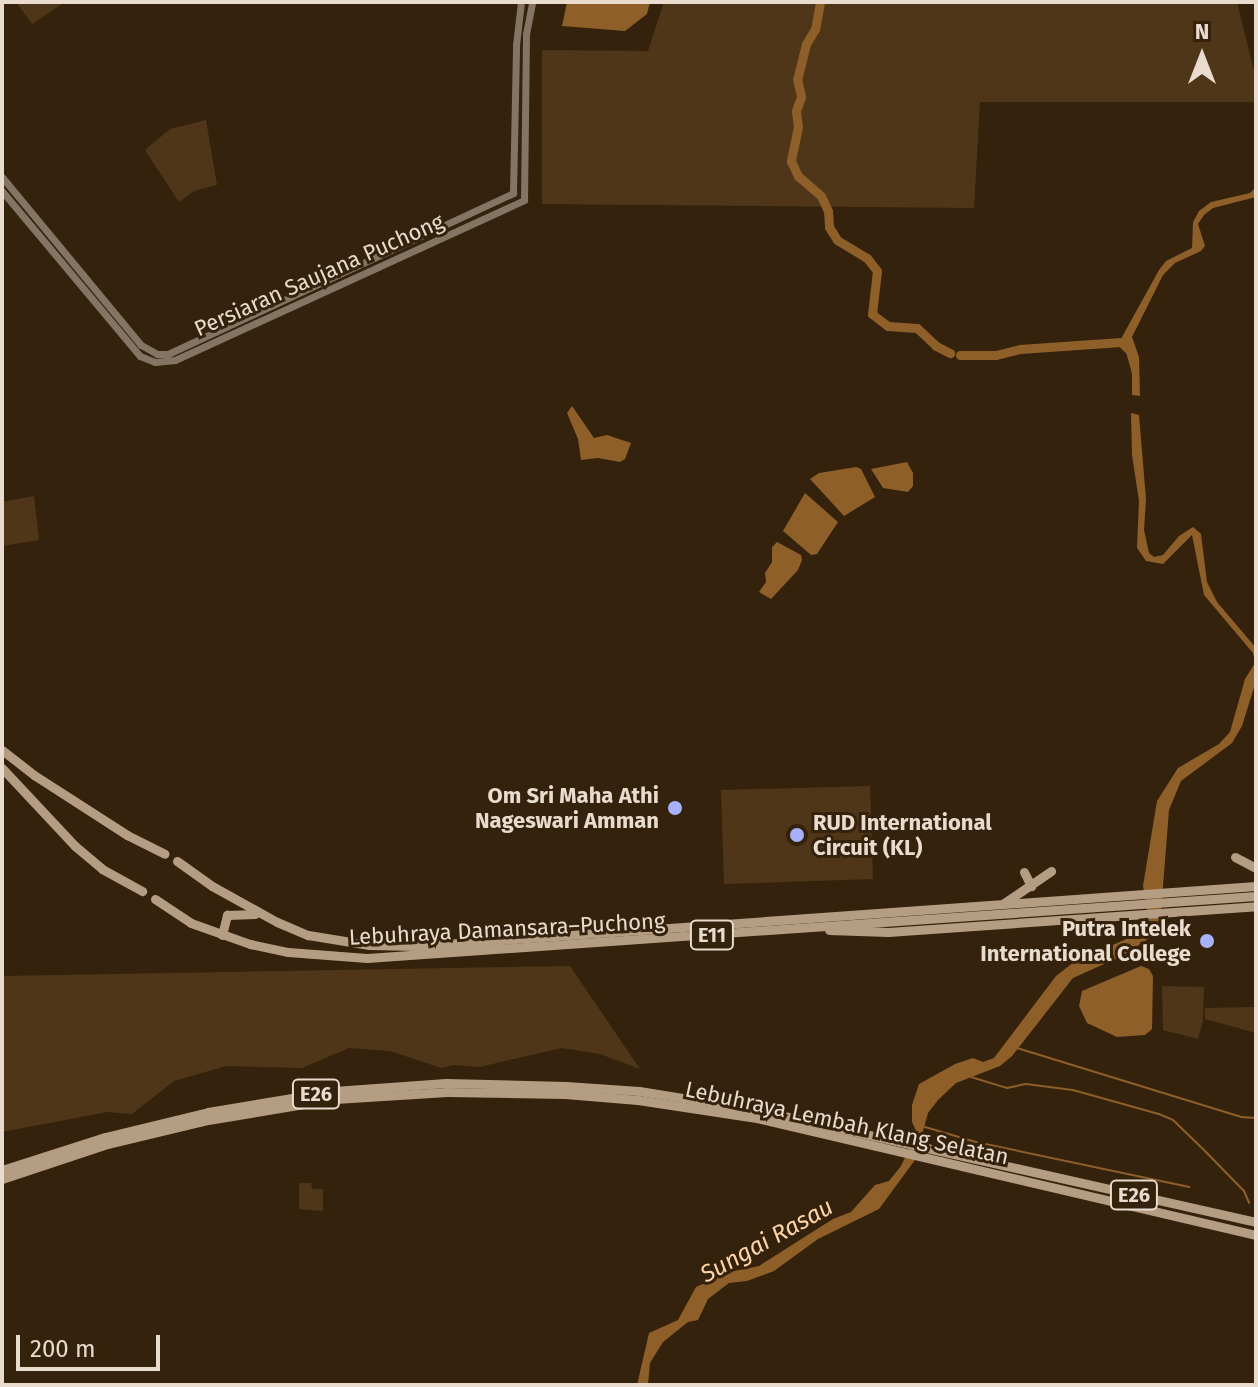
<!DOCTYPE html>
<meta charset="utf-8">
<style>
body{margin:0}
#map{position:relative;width:1258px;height:1387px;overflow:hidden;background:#35220c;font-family:"Fira Sans",sans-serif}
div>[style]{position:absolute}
.green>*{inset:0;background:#503619}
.water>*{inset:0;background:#8e5f28}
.stream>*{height:2px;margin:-1px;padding:0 1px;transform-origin:1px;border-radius:1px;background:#8e5f28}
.river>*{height:9px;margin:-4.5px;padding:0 4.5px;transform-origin:4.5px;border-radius:4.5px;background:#8e5f28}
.secondary>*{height:7px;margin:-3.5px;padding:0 3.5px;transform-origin:3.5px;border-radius:3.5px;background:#847464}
.highway>*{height:9px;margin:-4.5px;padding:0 4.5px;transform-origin:4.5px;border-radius:4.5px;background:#b59d84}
.dots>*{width:22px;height:22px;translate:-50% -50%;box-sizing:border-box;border:4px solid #35220c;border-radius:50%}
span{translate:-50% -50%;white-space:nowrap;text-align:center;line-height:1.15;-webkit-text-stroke:6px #35220c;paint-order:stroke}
.shield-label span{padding:2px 6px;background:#35220c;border:2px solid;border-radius:6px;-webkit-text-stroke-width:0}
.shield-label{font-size:20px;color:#e9dccf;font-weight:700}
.street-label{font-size:22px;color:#e9dccf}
.poi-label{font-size:22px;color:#e9dccf;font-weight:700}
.right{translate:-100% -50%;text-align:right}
.left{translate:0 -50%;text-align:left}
.water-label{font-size:24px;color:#fed4a9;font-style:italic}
.frame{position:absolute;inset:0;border:4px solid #e9dccf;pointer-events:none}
.north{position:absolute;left:1162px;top:16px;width:80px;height:80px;-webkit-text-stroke:6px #35220c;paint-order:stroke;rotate:0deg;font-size:22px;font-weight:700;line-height:32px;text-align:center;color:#e9dccf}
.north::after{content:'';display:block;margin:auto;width:28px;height:36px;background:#e9dccf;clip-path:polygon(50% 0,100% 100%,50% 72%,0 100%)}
.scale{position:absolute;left:16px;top:1335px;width:144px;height:36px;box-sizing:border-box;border:4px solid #e9dccf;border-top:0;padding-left:10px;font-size:24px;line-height:28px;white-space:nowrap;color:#e9dccf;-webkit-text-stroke:6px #35220c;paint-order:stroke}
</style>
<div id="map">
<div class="green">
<i style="clip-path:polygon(16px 2px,65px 2px,32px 24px)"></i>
<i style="clip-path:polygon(664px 2px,1237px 2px,1256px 79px,1256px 102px,980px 102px,974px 208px,542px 204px,542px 50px,648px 51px)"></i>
<i style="clip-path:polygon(206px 120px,217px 185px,194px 191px,179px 202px,145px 150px,170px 129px)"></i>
<i style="clip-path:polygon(34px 496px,39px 540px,2px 546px,2px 502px)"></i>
<i style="clip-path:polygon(870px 786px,873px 879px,724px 884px,721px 790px)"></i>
<i style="clip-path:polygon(570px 966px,640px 1069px,600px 1054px,562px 1048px,479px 1067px,455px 1065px,441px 1068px,390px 1051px,349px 1048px,302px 1068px,226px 1066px,174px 1081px,132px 1114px,107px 1112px,2px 1132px,2px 976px)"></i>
<i style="clip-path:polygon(1162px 986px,1204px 987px,1203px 1021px,1198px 1039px,1163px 1030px)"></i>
<i style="clip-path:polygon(1256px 1007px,1256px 1033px,1205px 1019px,1205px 1008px)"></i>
<i style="clip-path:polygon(299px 1183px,311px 1183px,312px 1189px,323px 1189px,323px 1211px,299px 1209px)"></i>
</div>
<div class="water">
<i style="clip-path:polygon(567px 2px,650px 2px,647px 14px,625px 31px,562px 26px)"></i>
<i style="clip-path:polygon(1256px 187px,1256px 197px,1213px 208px,1204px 215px,1198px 224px,1205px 246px,1201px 251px,1175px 263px,1163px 275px,1132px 337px,1139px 357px,1140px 396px,1132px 395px,1132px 374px,1122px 337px,1159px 270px,1166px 261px,1192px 248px,1193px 222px,1199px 211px,1211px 202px,1250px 193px)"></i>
<i style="clip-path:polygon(572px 406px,594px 438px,607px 435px,631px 443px,625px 459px,620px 462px,598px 458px,581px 460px,578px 439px,567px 413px)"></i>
<i style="clip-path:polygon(1131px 413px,1139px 415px,1146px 499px,1144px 530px,1149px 553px,1154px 557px,1163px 555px,1179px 536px,1193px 527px,1201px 534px,1207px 582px,1217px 602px,1256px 648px,1256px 681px,1242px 726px,1232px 743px,1181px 781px,1169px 810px,1160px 924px,1151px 937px,1122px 956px,1073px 978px,1012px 1056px,1000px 1066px,956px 1083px,938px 1100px,928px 1113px,915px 1160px,879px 1209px,818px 1239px,774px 1271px,747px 1281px,729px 1283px,708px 1299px,698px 1320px,688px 1322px,663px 1342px,650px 1363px,648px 1385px,637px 1385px,649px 1333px,678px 1320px,696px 1287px,729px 1272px,759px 1266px,833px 1219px,851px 1212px,875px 1185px,889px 1181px,901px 1166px,917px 1133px,912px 1122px,912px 1105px,919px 1084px,955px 1064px,973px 1058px,983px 1062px,994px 1058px,1056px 976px,1074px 962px,1140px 933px,1149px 923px,1143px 886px,1157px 801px,1178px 768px,1219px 744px,1230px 732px,1245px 679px,1255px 663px,1253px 653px,1204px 595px,1192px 535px,1163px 564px,1146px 561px,1137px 548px,1139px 501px,1132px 455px)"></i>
<i style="clip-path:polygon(907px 462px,913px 473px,913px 486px,908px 492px,883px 488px,871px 469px)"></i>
<i style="clip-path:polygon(856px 467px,861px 469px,875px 497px,844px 516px,810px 479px,819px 473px)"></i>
<i style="clip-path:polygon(805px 493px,838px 522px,817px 554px,811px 555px,783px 531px)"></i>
<i style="clip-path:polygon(777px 542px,801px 555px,802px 560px,798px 570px,771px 599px,759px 592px,766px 582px,765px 573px,772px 562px,772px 547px)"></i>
<i style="clip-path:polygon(1141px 966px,1149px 969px,1153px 976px,1152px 1029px,1145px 1035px,1117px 1037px,1087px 1023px,1079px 1006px,1082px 991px)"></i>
</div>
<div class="stream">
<i style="left:1017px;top:1048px;width:234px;rotate:17.1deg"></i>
<i style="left:1241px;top:1117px;width:15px;rotate:4deg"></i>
<i style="left:971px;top:1077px;width:38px;rotate:17deg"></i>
<i style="left:1007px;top:1088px;width:19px;rotate:-12deg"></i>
<i style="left:1026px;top:1084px;width:47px;rotate:7.3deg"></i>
<i style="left:1073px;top:1090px;width:89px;rotate:15.6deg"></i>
<i style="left:1159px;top:1114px;width:15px;rotate:23deg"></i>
<i style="left:1173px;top:1120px;width:42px;rotate:44deg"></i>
<i style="left:1203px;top:1149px;width:59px;rotate:45.7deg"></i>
<i style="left:1244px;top:1191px;width:13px;rotate:67deg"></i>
<i style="left:925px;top:1127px;width:53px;rotate:16.4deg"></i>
<i style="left:976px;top:1142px;width:218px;rotate:11.9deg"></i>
</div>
<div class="river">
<i style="left:820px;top:2px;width:27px;rotate:100deg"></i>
<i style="left:815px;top:29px;width:17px;rotate:121deg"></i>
<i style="left:806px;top:44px;width:36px;rotate:104deg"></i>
<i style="left:797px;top:79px;width:18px;rotate:77deg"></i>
<i style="left:801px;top:97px;width:15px;rotate:110deg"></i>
<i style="left:796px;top:111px;width:16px;rotate:83deg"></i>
<i style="left:798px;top:127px;width:35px;rotate:102deg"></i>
<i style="left:791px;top:161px;width:17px;rotate:65deg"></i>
<i style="left:798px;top:176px;width:30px;rotate:41deg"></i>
<i style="left:821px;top:196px;width:17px;rotate:65deg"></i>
<i style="left:828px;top:211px;width:16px;rotate:86deg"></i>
<i style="left:829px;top:227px;width:15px;rotate:58deg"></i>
<i style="left:837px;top:240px;width:35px;rotate:31deg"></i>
<i style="left:867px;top:258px;width:16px;rotate:52deg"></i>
<i style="left:877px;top:271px;width:43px;rotate:96.6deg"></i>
<i style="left:872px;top:314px;width:20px;rotate:37deg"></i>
<i style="left:888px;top:326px;width:29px;rotate:4deg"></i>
<i style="left:917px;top:328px;width:26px;rotate:43deg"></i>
<i style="left:936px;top:346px;width:16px;rotate:27deg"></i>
<i style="left:960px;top:355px;width:36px"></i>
<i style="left:996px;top:355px;width:25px;rotate:-14deg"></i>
<i style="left:1020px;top:349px;width:101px;rotate:-4deg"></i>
<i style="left:1121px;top:342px;width:13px;rotate:45deg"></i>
</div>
<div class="secondary">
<i style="left:2px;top:177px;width:218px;rotate:50.4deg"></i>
<i style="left:141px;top:345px;width:18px;rotate:29deg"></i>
<i style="left:157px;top:354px;width:11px"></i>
<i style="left:168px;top:354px;width:381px;rotate:-25deg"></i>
<i style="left:513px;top:193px;width:148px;rotate:-88.8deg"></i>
<i style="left:516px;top:45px;width:43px;rotate:-83.4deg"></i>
<i style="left:2px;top:191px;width:215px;rotate:50.1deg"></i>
<i style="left:140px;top:356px;width:16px;rotate:22deg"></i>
<i style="left:155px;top:362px;width:20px;rotate:-6deg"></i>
<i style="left:175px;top:360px;width:384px;rotate:-24.6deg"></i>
<i style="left:524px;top:200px;width:166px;rotate:-89.3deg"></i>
<i style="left:526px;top:34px;width:33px;rotate:-79deg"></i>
</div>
<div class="highway">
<i style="left:2px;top:750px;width:41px;rotate:38deg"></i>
<i style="left:34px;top:775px;width:111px;rotate:32.8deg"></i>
<i style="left:127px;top:835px;width:42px;rotate:26.6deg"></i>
<i style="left:2px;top:768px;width:107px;rotate:46.9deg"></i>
<i style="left:75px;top:846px;width:35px;rotate:40deg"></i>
<i style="left:102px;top:869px;width:46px;rotate:28.8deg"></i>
<i style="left:1235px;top:857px;width:24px;rotate:28deg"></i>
<i style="left:177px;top:861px;width:43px;rotate:35.5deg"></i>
<i style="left:212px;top:886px;width:74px;rotate:29deg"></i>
<i style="left:277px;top:922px;width:34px;rotate:23deg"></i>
<i style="left:308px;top:935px;width:62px;rotate:9.3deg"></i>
<i style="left:369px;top:945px;width:48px;rotate:1.2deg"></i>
<i style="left:417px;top:946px;width:841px;rotate:-4.09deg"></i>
<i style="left:1024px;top:872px;width:16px;rotate:63deg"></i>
<i style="left:155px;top:899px;width:43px;rotate:33.7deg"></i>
<i style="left:191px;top:923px;width:63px;rotate:19.6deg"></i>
<i style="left:250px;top:944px;width:39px;rotate:12deg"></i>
<i style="left:288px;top:952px;width:79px;rotate:4.3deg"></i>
<i style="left:367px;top:958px;width:891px;rotate:-3.99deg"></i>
<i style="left:1004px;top:903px;width:57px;rotate:-34.2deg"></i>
<i style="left:829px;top:930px;width:59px;rotate:1.9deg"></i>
<i style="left:888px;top:932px;width:369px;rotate:-4deg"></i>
<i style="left:222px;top:935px;width:21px;rotate:-76deg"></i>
<i style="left:227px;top:915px;width:28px;rotate:-2deg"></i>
<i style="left:2px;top:1170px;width:108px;rotate:-17.8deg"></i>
<i style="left:105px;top:1137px;width:106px;rotate:-13.6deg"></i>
<i style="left:208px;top:1112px;width:128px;rotate:-9.5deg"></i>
<i style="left:334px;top:1091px;width:112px;rotate:-4.1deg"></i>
<i style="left:446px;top:1083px;width:120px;rotate:1.4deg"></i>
<i style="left:566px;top:1086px;width:73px;rotate:3.9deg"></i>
<i style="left:639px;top:1091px;width:121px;rotate:9.1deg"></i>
<i style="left:758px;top:1110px;width:510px;rotate:12.67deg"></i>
<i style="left:2px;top:1179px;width:111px;rotate:-18.4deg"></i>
<i style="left:107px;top:1144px;width:104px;rotate:-13.4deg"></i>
<i style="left:208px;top:1120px;width:129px;rotate:-9.4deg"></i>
<i style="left:335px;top:1099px;width:112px;rotate:-3.6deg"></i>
<i style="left:447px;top:1092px;width:118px;rotate:1deg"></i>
<i style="left:565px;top:1094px;width:73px;rotate:4.7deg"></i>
<i style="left:638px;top:1100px;width:120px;rotate:8.6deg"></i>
<i style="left:757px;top:1118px;width:513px;rotate:13.2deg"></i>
</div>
<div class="dots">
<i style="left:675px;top:808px;background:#a7b1fc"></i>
<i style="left:797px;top:835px;background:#a7b1fc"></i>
<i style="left:1207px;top:941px;background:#a7b1fc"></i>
</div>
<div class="shield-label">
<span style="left:712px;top:935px">E11</span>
<span style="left:316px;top:1094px">E26</span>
<span style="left:1134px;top:1195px">E26</span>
</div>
<div class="street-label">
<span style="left:319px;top:275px;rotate:-24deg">Persiaran Saujana Puchong</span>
<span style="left:507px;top:929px;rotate:-3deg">Lebuhraya Damansara–Puchong</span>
<span style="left:847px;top:1123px;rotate:12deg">Lebuhraya Lembah Klang Selatan</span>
</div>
<div class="poi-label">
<span class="right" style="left:659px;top:808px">Om Sri Maha Athi<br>Nageswari Amman</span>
<span class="left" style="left:813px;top:835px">RUD International<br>Circuit (KL)</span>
<span class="right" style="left:1191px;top:941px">Putra Intelek<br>International College</span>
</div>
<div class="water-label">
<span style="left:767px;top:1241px;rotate:-29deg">Sungai Rasau</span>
</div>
<div class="frame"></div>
<div class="north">N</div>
<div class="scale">200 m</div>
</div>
